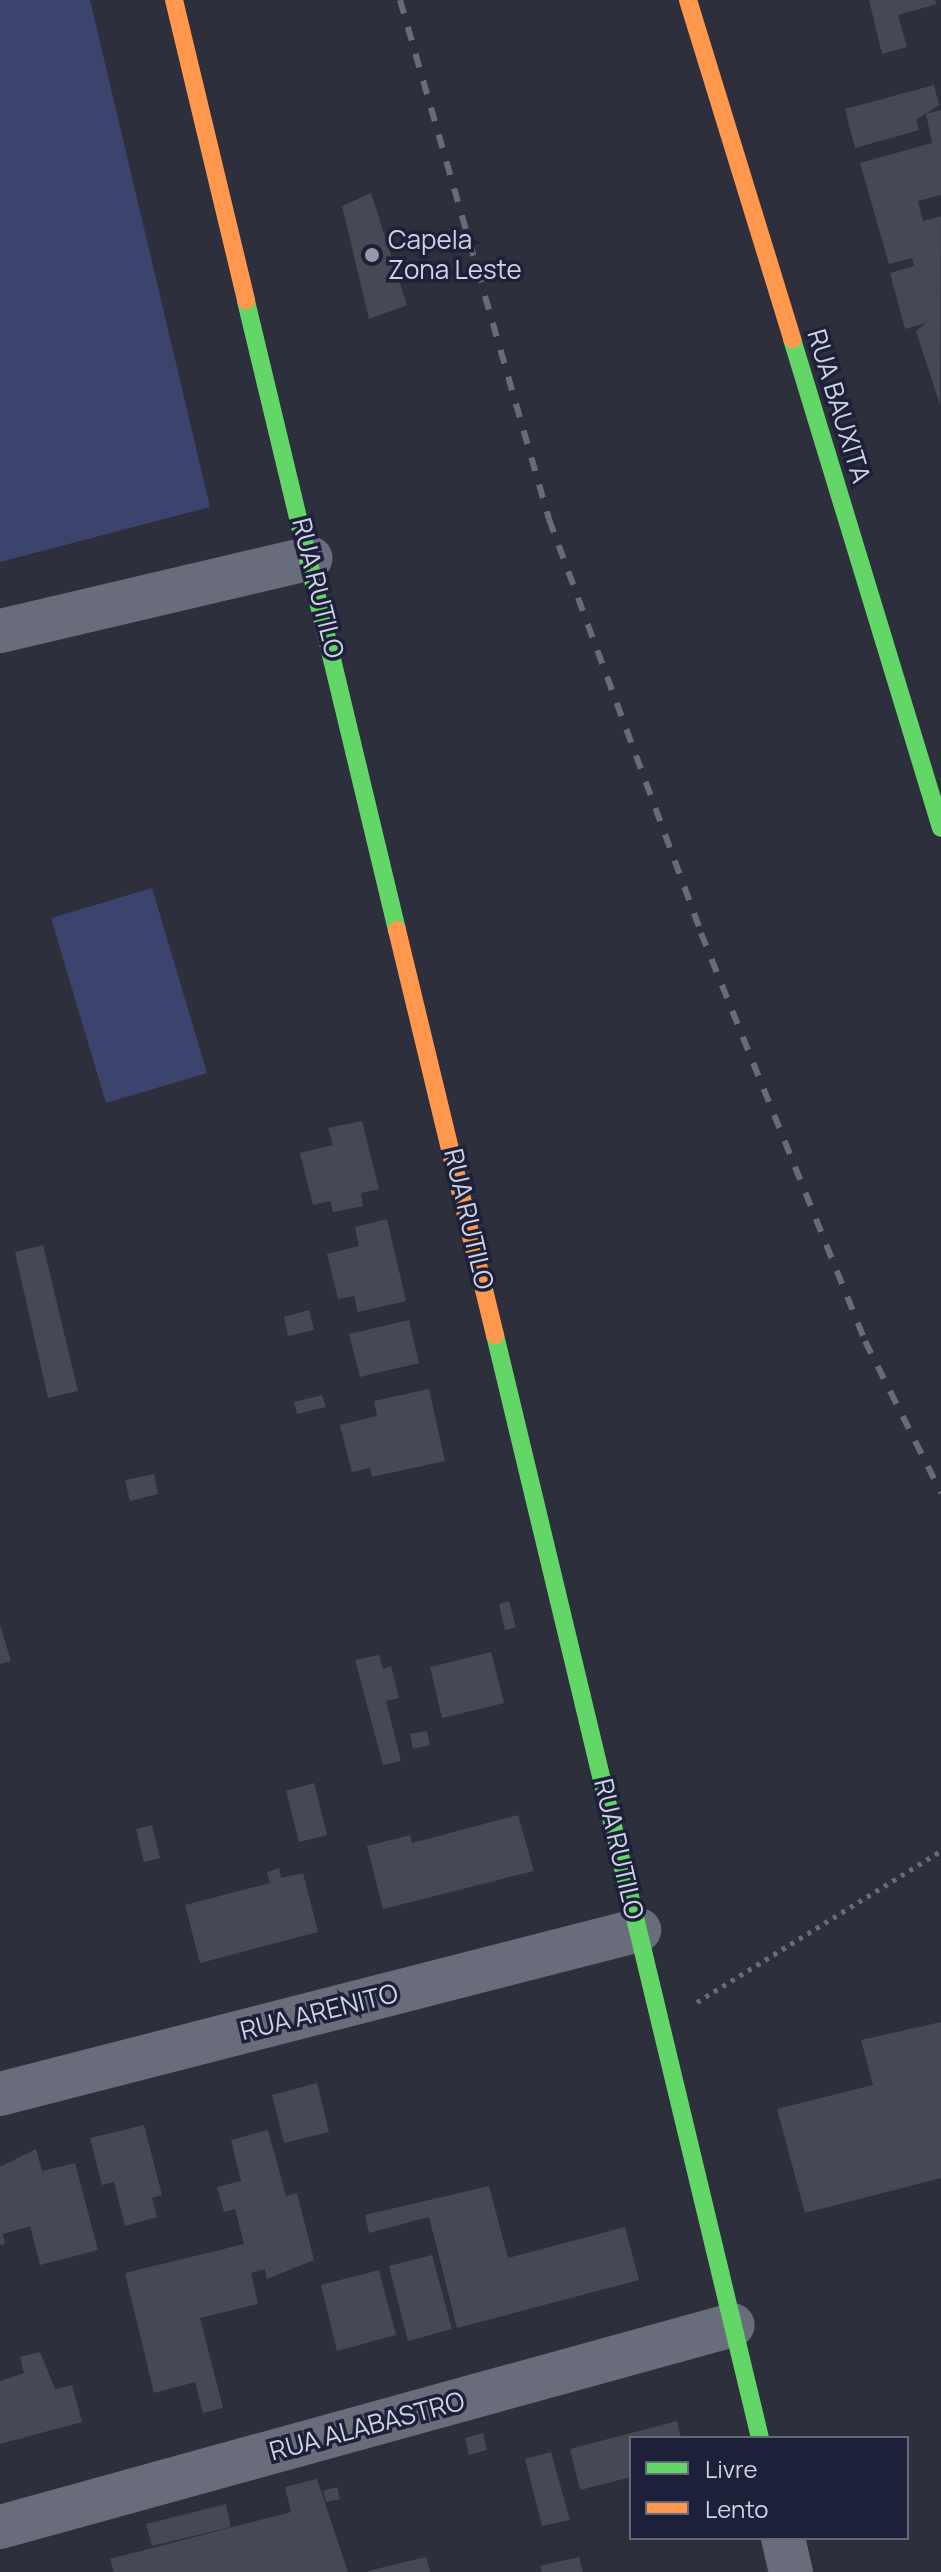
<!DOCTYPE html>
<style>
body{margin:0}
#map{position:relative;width:941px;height:2572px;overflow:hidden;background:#2d2f3d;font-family:Manrope,sans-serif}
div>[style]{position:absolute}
.green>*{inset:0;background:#3c446d}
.building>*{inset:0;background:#464854}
.path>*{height:5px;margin-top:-2.5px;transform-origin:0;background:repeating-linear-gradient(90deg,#696b78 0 4px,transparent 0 10px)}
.street>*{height:44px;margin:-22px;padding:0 22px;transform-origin:22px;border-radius:22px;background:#696c7a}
.fast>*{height:18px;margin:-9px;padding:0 9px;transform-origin:9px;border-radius:9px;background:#63d668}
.slow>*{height:18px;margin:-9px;padding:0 9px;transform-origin:9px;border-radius:9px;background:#ff974d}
.rail>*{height:6px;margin-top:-3px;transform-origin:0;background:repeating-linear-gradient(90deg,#696c78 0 14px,transparent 0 28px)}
.dots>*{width:22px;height:22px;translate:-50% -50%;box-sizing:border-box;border:4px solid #1c2139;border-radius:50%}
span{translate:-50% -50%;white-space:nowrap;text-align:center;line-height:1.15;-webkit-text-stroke:7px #1c2139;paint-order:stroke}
.poi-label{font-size:26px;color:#ced2e2}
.left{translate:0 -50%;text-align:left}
.street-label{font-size:26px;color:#ced2e2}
.legend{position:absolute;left:629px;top:2436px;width:280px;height:104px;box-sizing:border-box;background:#1c2139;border:2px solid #63687d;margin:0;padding:10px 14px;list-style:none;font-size:24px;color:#ced2e2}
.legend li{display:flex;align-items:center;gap:16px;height:40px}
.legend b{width:40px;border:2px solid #63687d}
</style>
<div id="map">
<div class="green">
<i style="clip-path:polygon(0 0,90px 0,210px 507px,0 562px)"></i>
<i style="clip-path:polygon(152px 888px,207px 1073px,106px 1103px,51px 918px)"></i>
</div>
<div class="building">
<i style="clip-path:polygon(869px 0,935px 0,937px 4px,898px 15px,907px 47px,882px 54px)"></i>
<i style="clip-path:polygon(934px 85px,939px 105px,916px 120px,919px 130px,855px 148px,845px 109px)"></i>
<i style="clip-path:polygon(941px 110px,941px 195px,918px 201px,923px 221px,941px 216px,940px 405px,916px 331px,926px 323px,905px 329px,890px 273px,914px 266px,912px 258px,889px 264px,860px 163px,932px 143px,926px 114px)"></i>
<i style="clip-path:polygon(371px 193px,407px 305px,369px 319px,342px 206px)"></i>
<i style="clip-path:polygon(362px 1121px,379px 1189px,361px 1193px,363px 1206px,333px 1212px,330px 1201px,313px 1205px,300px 1153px,333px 1145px,328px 1128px)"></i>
<i style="clip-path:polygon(387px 1219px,406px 1301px,358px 1312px,354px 1296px,338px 1299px,327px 1254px,359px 1246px,355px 1227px)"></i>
<i style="clip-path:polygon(43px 1245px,78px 1391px,48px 1398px,15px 1252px)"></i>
<i style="clip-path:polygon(309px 1310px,314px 1330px,288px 1336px,284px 1317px)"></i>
<i style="clip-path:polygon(409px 1320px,419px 1363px,360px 1377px,349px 1334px)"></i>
<i style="clip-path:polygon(429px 1389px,445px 1461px,372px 1477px,370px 1468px,352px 1472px,340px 1425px,377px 1416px,374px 1401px)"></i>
<i style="clip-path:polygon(322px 1395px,326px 1407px,297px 1414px,294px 1402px)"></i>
<i style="clip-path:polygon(154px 1474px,158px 1494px,130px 1501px,125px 1480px)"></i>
<i style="clip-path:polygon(509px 1601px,516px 1627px,505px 1630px,499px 1604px)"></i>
<i style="clip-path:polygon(0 1625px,11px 1661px,0 1664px)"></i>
<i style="clip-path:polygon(491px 1652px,504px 1703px,442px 1718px,430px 1667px)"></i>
<i style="clip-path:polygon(379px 1655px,383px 1669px,391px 1666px,399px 1698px,386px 1701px,401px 1761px,383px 1765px,355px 1660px)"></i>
<i style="clip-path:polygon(427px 1731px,430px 1745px,413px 1749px,410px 1734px)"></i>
<i style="clip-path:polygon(314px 1783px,327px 1835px,299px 1842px,286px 1791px)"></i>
<i style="clip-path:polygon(518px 1815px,534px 1871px,383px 1909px,367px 1846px,410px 1835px,412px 1843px)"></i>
<i style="clip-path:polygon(152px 1825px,160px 1858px,144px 1862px,136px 1829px)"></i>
<i style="clip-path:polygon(279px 1868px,281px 1878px,303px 1873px,318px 1932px,200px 1963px,185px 1905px,270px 1883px,267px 1872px)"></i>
<i style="clip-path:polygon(941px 2022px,941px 2178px,805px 2213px,777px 2109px,873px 2085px,861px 2040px)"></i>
<i style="clip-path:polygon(317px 2083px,329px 2132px,284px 2143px,272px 2095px)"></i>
<i style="clip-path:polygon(144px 2125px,162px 2195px,152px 2198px,157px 2217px,125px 2226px,114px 2182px,102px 2185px,90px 2138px)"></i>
<i style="clip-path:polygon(268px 2130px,286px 2196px,297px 2193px,314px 2260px,267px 2279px,265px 2269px,251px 2273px,258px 2304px,200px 2318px,223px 2408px,203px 2413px,195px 2382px,154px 2393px,125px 2273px,244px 2244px,235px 2209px,224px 2212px,217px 2187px,241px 2181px,231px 2140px)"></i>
<i style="clip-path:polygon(36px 2149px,42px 2171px,75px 2163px,98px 2250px,40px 2265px,30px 2226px,3px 2234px,5px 2244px,0 2245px,0 2167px)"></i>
<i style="clip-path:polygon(489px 2186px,508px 2258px,625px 2227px,639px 2280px,457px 2328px,429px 2217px,369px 2233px,365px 2215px)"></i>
<i style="clip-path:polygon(432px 2255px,452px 2329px,408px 2341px,389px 2266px)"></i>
<i style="clip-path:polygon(379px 2270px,396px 2335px,337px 2351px,321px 2285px)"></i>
<i style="clip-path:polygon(40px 2352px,55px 2389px,72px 2385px,82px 2422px,0 2444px,0 2381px,24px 2373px,20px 2357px)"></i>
<i style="clip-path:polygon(677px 2421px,681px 2438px,631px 2438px,631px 2477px,580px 2490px,570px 2449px)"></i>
<i style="clip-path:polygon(483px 2433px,487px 2450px,469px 2455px,465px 2438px)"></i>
<i style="clip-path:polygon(551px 2452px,570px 2520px,542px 2526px,525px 2459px)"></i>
<i style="clip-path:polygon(317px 2479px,348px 2572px,114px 2572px,110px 2559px,291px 2512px,285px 2487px)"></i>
<i style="clip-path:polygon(337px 2487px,340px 2499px,326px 2502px,323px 2491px)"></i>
<i style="clip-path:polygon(226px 2504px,231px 2527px,152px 2546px,146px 2524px)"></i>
<i style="clip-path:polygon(426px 2557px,430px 2572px,368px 2572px,368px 2571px)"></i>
<i style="clip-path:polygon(579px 2557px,583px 2572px,542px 2572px,540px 2566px)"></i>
</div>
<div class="path">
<i style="left:697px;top:2002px;width:287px;rotate:-31.8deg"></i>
</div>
<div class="street">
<i style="left:0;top:631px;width:319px;rotate:-13.2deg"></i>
<i style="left:0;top:2094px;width:660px;rotate:-14.39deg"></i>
<i style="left:0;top:2527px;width:760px;rotate:-15.41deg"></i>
<i style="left:783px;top:2538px;width:35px;rotate:77deg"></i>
</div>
<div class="fast">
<i style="left:246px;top:301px;width:647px;rotate:76.5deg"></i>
<i style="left:792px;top:339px;width:511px;rotate:73.05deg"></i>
<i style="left:495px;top:1335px;width:1134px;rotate:76.49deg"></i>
</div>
<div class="slow">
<i style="left:174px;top:0;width:309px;rotate:76.5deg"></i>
<i style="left:688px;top:0;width:355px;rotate:72.9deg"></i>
<i style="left:397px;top:930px;width:417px;rotate:76.4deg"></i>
</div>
<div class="rail">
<i style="left:400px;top:0;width:540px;rotate:73.98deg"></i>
<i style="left:549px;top:519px;width:441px;rotate:69.8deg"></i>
<i style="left:701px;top:933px;width:440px;rotate:68.1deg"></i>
<i style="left:865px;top:1341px;width:170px;rotate:63.4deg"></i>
</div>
<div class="dots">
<i style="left:372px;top:255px;background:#9699a8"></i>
</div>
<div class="poi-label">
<span class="left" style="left:388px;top:255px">Capela<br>Zona Leste</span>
</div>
<div class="street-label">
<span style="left:839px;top:406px;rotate:73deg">RUA BAUXITA</span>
<span style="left:318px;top:588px;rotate:76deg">RUA RUTILO</span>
<span style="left:469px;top:1219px;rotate:77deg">RUA RUTILO</span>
<span style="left:619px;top:1849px;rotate:77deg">RUA RUTILO</span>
<span style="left:319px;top:2012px;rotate:-14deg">RUA ARENITO</span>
<span style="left:367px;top:2426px;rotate:-15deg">RUA ALABASTRO</span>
</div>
<ul class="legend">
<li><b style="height:10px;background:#63d668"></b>Livre</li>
<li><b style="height:10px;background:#ff974d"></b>Lento</li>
</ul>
</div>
